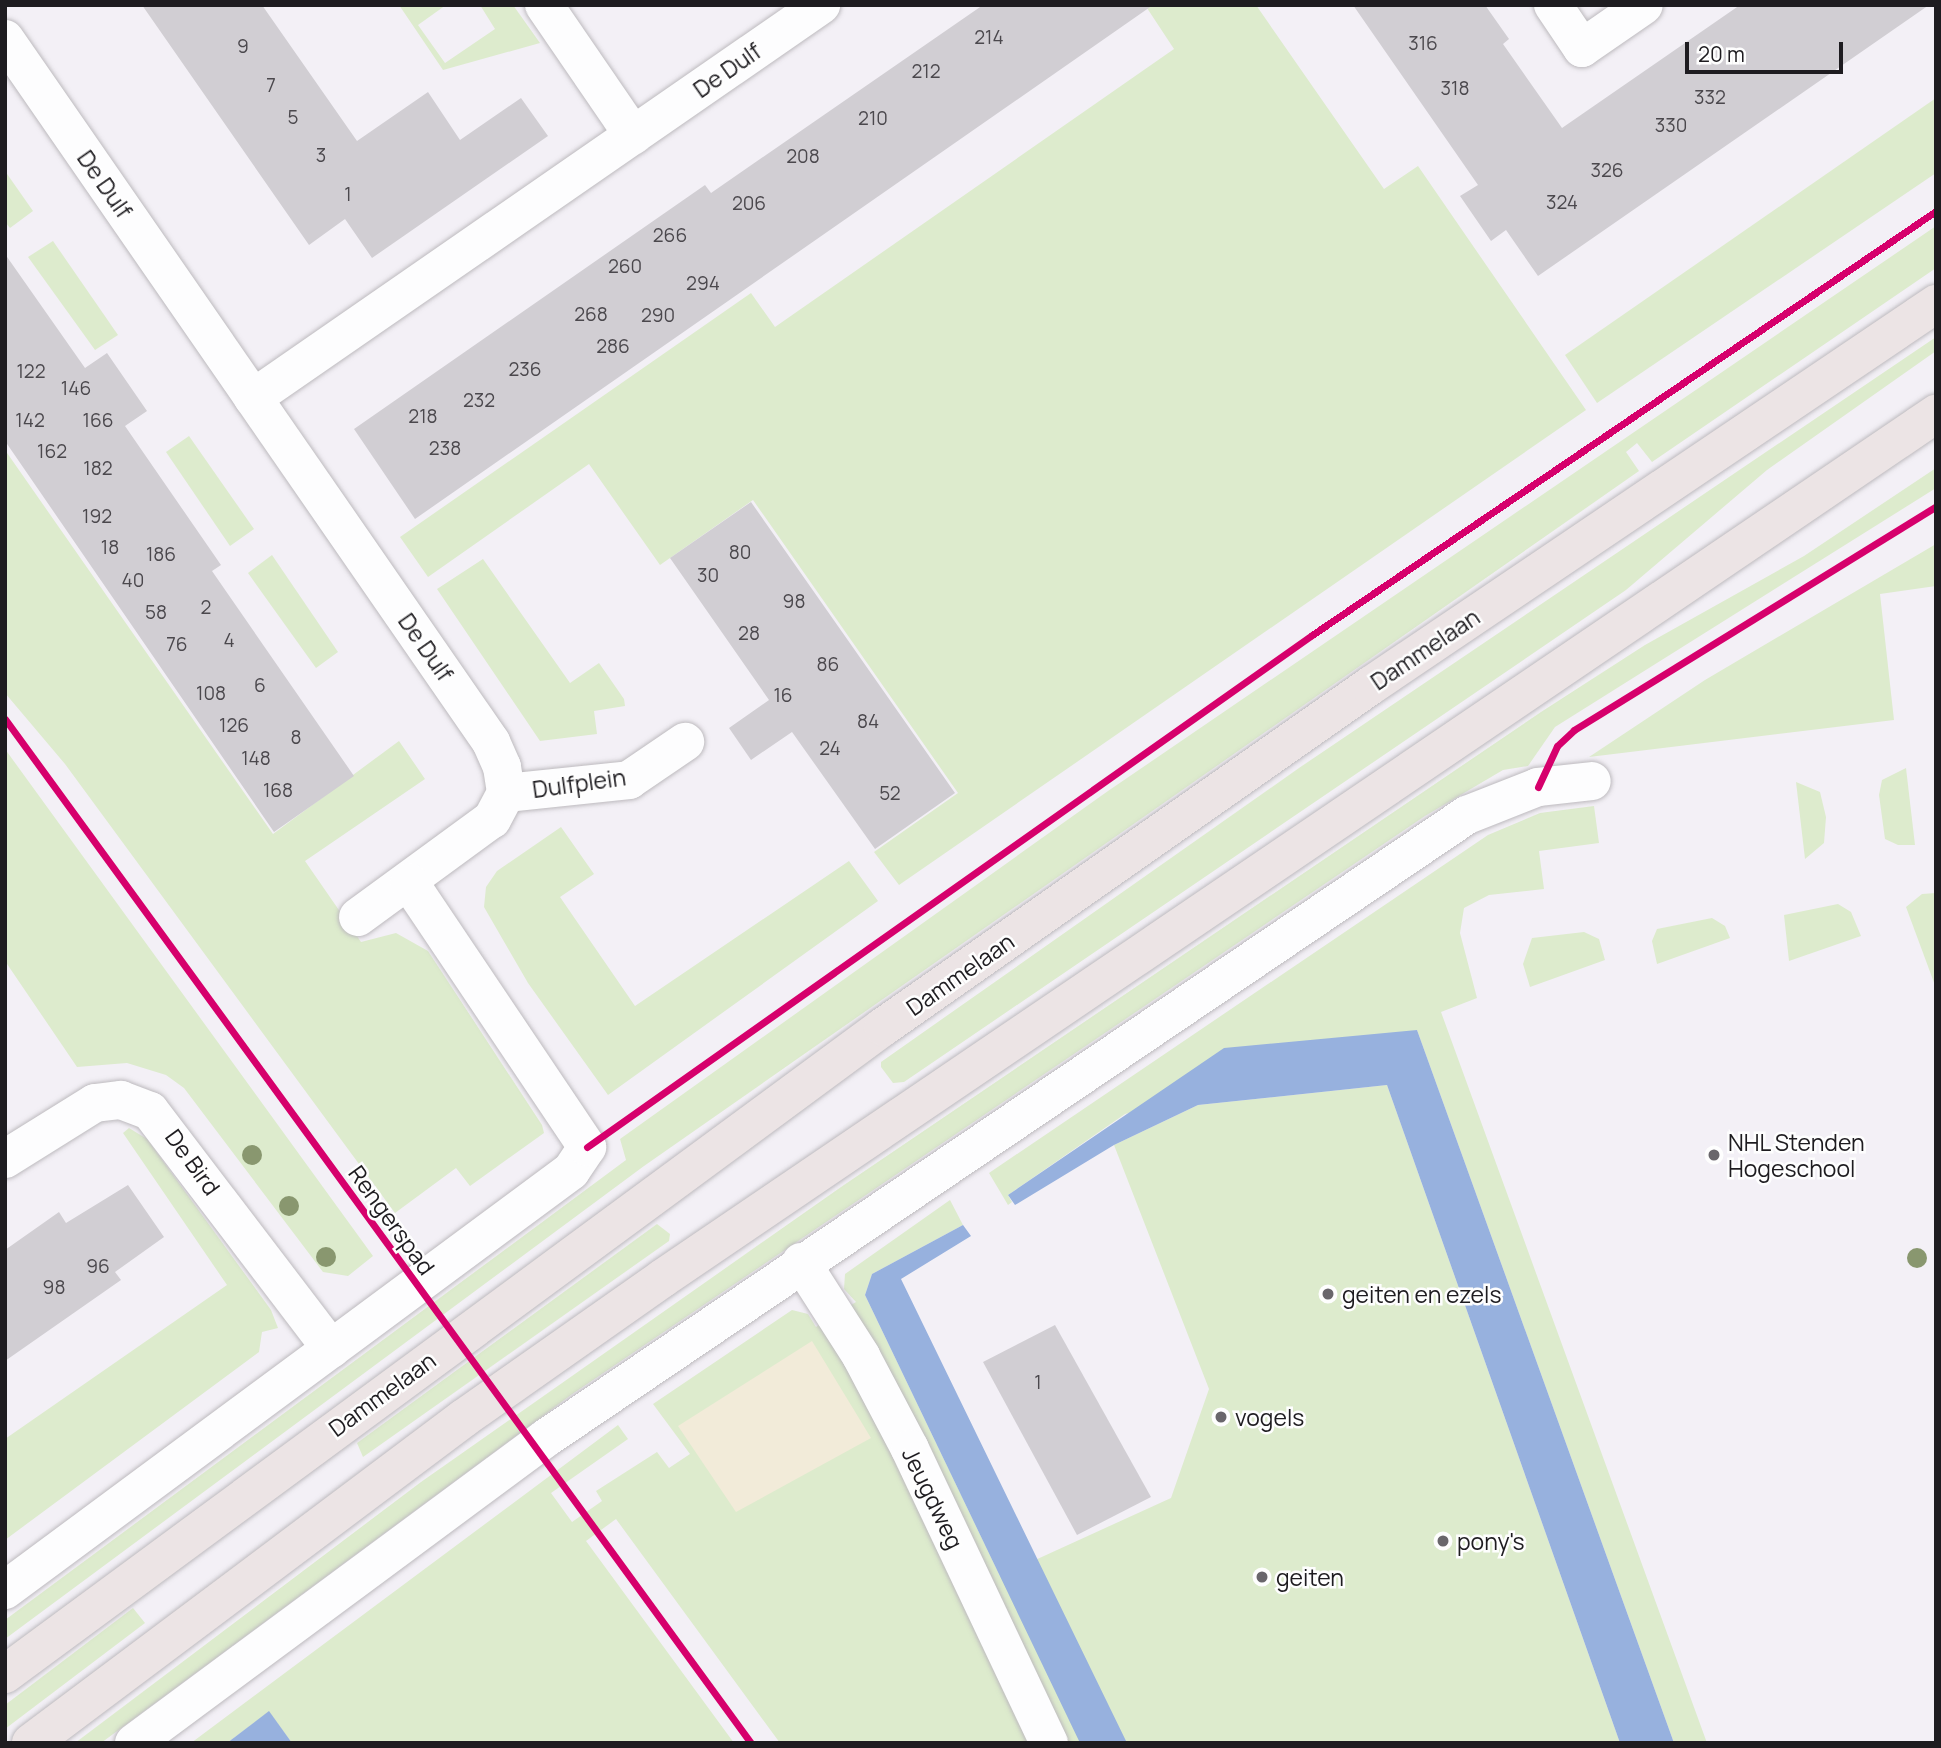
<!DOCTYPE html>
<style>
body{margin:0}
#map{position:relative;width:1941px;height:1748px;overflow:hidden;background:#f3f0f6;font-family:Manrope,sans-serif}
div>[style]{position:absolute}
.green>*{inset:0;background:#ddebcd}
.sand>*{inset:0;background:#f2ebd9}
.water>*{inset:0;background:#97b1de}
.building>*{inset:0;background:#d1ced3}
.roads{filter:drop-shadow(0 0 2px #bdbabe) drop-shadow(0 0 2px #bdbabe)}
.minor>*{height:38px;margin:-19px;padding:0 19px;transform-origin:19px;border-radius:19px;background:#fdfdfe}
.major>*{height:38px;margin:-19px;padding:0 19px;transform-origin:19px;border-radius:19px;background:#ece4e5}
.cycleway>*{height:7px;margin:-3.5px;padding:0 3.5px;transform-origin:3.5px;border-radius:3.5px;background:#d6006c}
.trees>*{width:20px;height:20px;margin:-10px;border-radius:50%;background:#89976f}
.dots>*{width:19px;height:19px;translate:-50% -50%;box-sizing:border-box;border:4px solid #fefefe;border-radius:50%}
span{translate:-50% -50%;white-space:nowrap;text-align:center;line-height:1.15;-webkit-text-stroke:5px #fefefe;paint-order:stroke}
.number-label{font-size:19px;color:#4b484d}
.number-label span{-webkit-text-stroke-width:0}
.street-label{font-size:23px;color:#1e1c20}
.poi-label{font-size:23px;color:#1e1c20}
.left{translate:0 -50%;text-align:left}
.frame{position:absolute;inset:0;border:7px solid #1e1c20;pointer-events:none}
.scale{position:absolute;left:1685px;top:42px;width:158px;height:32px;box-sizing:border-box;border:4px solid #1e1c20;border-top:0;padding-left:9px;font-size:21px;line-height:24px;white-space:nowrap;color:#1e1c20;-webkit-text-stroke:5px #fefefe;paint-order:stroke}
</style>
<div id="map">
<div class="green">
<i style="clip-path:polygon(399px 5px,446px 5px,418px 25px,445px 63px,495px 29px,480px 5px,513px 5px,540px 43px,443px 70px)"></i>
<i style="clip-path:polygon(1145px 5px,1256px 5px,1384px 189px,1418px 166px,1586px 410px,899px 885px,874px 852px,958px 793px,753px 500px,660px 565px,589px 464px,428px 577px,400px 537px,751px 293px,775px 327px,1174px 49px)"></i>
<i style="clip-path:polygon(1936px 98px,1936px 173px,1597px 403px,1565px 355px)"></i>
<i style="clip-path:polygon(5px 171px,33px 211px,10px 228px,5px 222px)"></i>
<i style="clip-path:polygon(1936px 226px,1936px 268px,1652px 462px,1637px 443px,1626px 452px,1639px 471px,644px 1166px,5px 1639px,5px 1620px,626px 1160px,620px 1139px,1108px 791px)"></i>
<i style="clip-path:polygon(53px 241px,118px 335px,95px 350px,28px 257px)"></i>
<i style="clip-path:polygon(1936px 337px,1936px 351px,1767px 470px,1626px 590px,904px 1082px,893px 1083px,881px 1067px,881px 1062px,1299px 768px)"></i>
<i style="clip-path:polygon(189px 436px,254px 529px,230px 546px,166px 452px)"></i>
<i style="clip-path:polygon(5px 450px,273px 834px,399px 741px,425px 779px,305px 861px,361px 942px,396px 933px,428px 951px,542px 1125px,544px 1133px,470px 1186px,456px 1168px,395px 1213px,65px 764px,5px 693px)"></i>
<i style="clip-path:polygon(1936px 468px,1936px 488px,1555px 727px,1528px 766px,1503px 770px,1425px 816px,571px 1395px,101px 1743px,75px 1743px,421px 1482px,841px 1187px,1541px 712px,1645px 645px,1804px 556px)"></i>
<i style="clip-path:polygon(1936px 544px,1936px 586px,1880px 594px,1894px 720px,1589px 757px,1705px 680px)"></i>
<i style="clip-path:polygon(272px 555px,338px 652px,316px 668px,248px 573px)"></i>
<i style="clip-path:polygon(483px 559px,570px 683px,599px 663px,624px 699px,625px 706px,594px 711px,597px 734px,540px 741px,437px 589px)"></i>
<i style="clip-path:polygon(5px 749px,373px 1256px,348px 1276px,323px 1272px,184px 1088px,166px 1075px,127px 1063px,77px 1067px,5px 961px)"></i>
<i style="clip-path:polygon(1906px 768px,1915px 845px,1898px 845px,1885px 839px,1879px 795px,1882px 780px)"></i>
<i style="clip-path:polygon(1796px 782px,1820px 792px,1826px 817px,1824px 843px,1805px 859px)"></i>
<i style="clip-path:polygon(1594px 806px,1599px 843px,1539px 851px,1544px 889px,1489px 895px,1464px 908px,1460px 933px,1477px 998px,1441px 1012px,1707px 1743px,1674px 1743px,1417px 1030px,1125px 1114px,1008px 1195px,1012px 1202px,1008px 1205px,989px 1173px,1488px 835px,1540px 813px)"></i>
<i style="clip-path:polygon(561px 827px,594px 874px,560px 897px,635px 1006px,849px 861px,878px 901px,608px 1095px,528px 983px,484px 907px,486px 887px,497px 871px)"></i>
<i style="clip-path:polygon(1936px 893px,1936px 988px,1906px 907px,1922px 894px)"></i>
<i style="clip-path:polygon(1838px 904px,1851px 912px,1861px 936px,1789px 961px,1784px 915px)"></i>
<i style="clip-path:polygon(1712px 918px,1725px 926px,1730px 938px,1657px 964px,1652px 941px,1657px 929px)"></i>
<i style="clip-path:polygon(1584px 932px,1599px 939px,1605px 960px,1530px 987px,1523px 964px,1532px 938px)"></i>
<i style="clip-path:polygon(1387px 1085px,1620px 1743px,780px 1743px,616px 1519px,586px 1541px,734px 1743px,292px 1743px,269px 1712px,227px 1743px,191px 1743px,618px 1425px,628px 1439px,551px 1493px,572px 1522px,602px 1501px,596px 1491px,657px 1452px,669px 1468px,690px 1454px,653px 1404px,792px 1310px,808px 1314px,816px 1327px,856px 1302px,844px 1289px,845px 1274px,950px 1200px,963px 1225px,872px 1274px,865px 1295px,1000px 1576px,1171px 1498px,1209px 1389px,1114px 1145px,1198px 1105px)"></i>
<i style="clip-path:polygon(129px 1128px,147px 1139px,271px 1310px,278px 1328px,262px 1332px,259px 1352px,5px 1540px,5px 1439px,227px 1285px,123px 1133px)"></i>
<i style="clip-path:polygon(657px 1224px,670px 1234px,669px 1241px,363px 1457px,357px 1443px)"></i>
<i style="clip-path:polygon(133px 1608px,145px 1623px,5px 1729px,5px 1705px)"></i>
</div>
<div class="sand">
<i style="clip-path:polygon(812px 1341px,871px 1438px,736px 1512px,678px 1426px)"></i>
</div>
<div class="water">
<i style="clip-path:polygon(1417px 1030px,1674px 1743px,1620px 1743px,1387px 1085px,1198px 1105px,1114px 1145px,1015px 1205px,1008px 1195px,1224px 1048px)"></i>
<i style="clip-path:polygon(963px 1225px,971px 1236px,901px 1279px,1127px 1743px,1080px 1743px,865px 1295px,872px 1274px)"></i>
<i style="clip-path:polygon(269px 1711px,292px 1743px,227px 1743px)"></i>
</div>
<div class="building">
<i style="clip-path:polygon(142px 5px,262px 5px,357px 141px,428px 92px,460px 140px,521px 98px,548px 136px,372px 258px,345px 219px,309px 245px)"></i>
<i style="clip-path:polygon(983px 5px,1153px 5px,415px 519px,354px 429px,705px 185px,711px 193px)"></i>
<i style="clip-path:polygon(1353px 5px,1485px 5px,1509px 39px,1503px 44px,1562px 128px,1740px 5px,1929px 5px,1538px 276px,1506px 230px,1491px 241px,1460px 196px,1478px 185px)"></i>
<i style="clip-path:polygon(5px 254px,85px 368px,107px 353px,147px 411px,125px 426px,221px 565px,212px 571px,354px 776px,274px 832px,5px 441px)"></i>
<i style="clip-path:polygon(751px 502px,955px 793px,875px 849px,792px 732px,751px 760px,729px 728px,769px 700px,670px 558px)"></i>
<i style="clip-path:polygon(128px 1185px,164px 1237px,115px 1272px,121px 1280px,5px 1361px,5px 1250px,59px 1212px,66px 1223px)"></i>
<i style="clip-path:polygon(1055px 1325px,1151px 1497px,1077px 1535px,983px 1362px)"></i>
</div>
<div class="roads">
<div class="minor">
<i style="left:544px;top:5px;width:158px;rotate:55.6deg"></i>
<i style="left:1553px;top:5px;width:52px;rotate:56deg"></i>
<i style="left:1582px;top:48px;width:75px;rotate:-34.7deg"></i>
<i style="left:5px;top:39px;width:855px;rotate:55.34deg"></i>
<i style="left:491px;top:742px;width:27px;rotate:66deg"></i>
<i style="left:502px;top:767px;width:26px;rotate:81deg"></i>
<i style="left:506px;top:793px;width:30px;rotate:118deg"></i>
<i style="left:492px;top:819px;width:166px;rotate:143.8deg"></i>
<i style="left:253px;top:398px;width:691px;rotate:-34.68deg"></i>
<i style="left:506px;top:793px;width:124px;rotate:-6deg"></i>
<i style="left:629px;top:780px;width:68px;rotate:-34.2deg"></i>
<i style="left:5px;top:1159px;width:106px;rotate:-31.9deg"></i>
<i style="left:95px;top:1103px;width:26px;rotate:-7deg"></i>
<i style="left:121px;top:1100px;width:31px;rotate:21deg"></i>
<i style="left:150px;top:1111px;width:299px;rotate:52.7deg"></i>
<i style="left:801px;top:1262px;width:112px;rotate:57.4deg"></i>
<i style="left:861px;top:1356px;width:105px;rotate:62.2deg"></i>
<i style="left:910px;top:1449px;width:325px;rotate:64.7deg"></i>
<i style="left:5px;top:1590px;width:704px;rotate:-36.51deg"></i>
<i style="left:571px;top:1171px;width:29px;rotate:-56deg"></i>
<i style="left:587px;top:1147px;width:319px;rotate:-123.9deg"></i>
<i style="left:134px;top:1743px;width:513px;rotate:-36.51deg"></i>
<i style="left:546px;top:1438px;width:1112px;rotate:-34.08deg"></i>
<i style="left:1467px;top:815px;width:76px;rotate:-21.5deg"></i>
<i style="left:1538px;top:787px;width:54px;rotate:-6.3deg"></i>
</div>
<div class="major">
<i style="left:5px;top:1674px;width:1091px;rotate:-36.39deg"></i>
<i style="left:883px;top:1027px;width:595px;rotate:-35deg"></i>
<i style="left:1370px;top:686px;width:683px;rotate:-34.02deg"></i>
<i style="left:31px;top:1743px;width:541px;rotate:-36.89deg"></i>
<i style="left:464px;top:1418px;width:243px;rotate:-35.1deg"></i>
<i style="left:663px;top:1278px;width:1539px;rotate:-34.17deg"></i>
</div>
</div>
<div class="cycleway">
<i style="left:5px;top:719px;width:1267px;rotate:53.93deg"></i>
<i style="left:1538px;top:787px;width:45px;rotate:-65.1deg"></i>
<i style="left:1557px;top:746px;width:23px;rotate:-43deg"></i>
<i style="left:1574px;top:730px;width:426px;rotate:-31.7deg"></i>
<i style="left:587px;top:1147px;width:888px;rotate:-35.23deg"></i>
<i style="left:1312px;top:635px;width:754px;rotate:-34.2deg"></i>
</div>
<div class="trees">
<i style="left:252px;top:1155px"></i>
<i style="left:289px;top:1206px"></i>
<i style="left:326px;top:1257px"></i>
<i style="left:1917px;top:1258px"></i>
</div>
<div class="dots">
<i style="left:1714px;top:1155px;background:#69666b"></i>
<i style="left:1328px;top:1294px;background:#69666b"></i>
<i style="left:1221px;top:1417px;background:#69666b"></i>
<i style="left:1443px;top:1541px;background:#69666b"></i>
<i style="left:1262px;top:1577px;background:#69666b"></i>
</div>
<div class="number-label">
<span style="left:989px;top:38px">214</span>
<span style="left:1423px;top:44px">316</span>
<span style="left:243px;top:47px">9</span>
<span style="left:926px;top:72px">212</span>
<span style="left:271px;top:86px">7</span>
<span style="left:1455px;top:89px">318</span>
<span style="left:1710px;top:98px">332</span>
<span style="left:293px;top:118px">5</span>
<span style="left:873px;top:119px">210</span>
<span style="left:1671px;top:126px">330</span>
<span style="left:321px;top:156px">3</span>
<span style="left:803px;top:157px">208</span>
<span style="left:1607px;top:171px">326</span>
<span style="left:348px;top:195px">1</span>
<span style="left:1562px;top:203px">324</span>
<span style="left:749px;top:204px">206</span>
<span style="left:670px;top:236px">266</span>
<span style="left:625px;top:267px">260</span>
<span style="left:703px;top:284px">294</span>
<span style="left:591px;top:315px">268</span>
<span style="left:658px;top:316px">290</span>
<span style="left:613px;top:347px">286</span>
<span style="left:525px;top:370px">236</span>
<span style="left:31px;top:372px">122</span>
<span style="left:76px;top:389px">146</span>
<span style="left:479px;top:401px">232</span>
<span style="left:423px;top:417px">218</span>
<span style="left:30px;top:421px">142</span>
<span style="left:98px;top:421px">166</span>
<span style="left:445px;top:449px">238</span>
<span style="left:52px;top:452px">162</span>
<span style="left:98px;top:469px">182</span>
<span style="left:97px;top:517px">192</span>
<span style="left:110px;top:548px">18</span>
<span style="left:740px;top:553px">80</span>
<span style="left:161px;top:555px">186</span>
<span style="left:708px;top:576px">30</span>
<span style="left:133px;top:581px">40</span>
<span style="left:794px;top:602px">98</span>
<span style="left:206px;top:608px">2</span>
<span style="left:156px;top:613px">58</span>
<span style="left:749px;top:634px">28</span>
<span style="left:229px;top:641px">4</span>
<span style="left:177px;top:645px">76</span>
<span style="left:828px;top:665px">86</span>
<span style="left:260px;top:686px">6</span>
<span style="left:211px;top:694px">108</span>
<span style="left:783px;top:696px">16</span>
<span style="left:868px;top:722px">84</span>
<span style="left:234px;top:726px">126</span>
<span style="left:296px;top:738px">8</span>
<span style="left:830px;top:749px">24</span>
<span style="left:256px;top:759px">148</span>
<span style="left:278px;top:791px">168</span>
<span style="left:890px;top:794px">52</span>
<span style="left:98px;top:1267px">96</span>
<span style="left:54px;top:1288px">98</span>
<span style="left:1038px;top:1383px">1</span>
</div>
<div class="street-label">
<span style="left:727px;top:70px;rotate:-35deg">De Dulf</span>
<span style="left:105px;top:184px;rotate:55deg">De Dulf</span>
<span style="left:426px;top:647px;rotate:55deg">De Dulf</span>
<span style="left:1425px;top:649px;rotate:-34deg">Dammelaan</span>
<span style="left:579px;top:783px;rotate:-8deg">Dulfplein</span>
<span style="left:960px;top:974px;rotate:-35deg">Dammelaan</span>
<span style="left:193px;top:1162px;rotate:54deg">De Bird</span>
<span style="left:392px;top:1220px;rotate:54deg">Rengerspad</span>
<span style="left:382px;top:1394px;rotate:-36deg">Dammelaan</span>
<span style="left:933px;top:1498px;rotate:64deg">Jeugdweg</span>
</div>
<div class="poi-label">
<span class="left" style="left:1728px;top:1155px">NHL Stenden<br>Hogeschool</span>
<span class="left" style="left:1342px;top:1294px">geiten en ezels</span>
<span class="left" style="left:1235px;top:1417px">vogels</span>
<span class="left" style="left:1457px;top:1541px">pony's</span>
<span class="left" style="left:1276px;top:1577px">geiten</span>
</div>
<div class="frame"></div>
<div class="scale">20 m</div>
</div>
